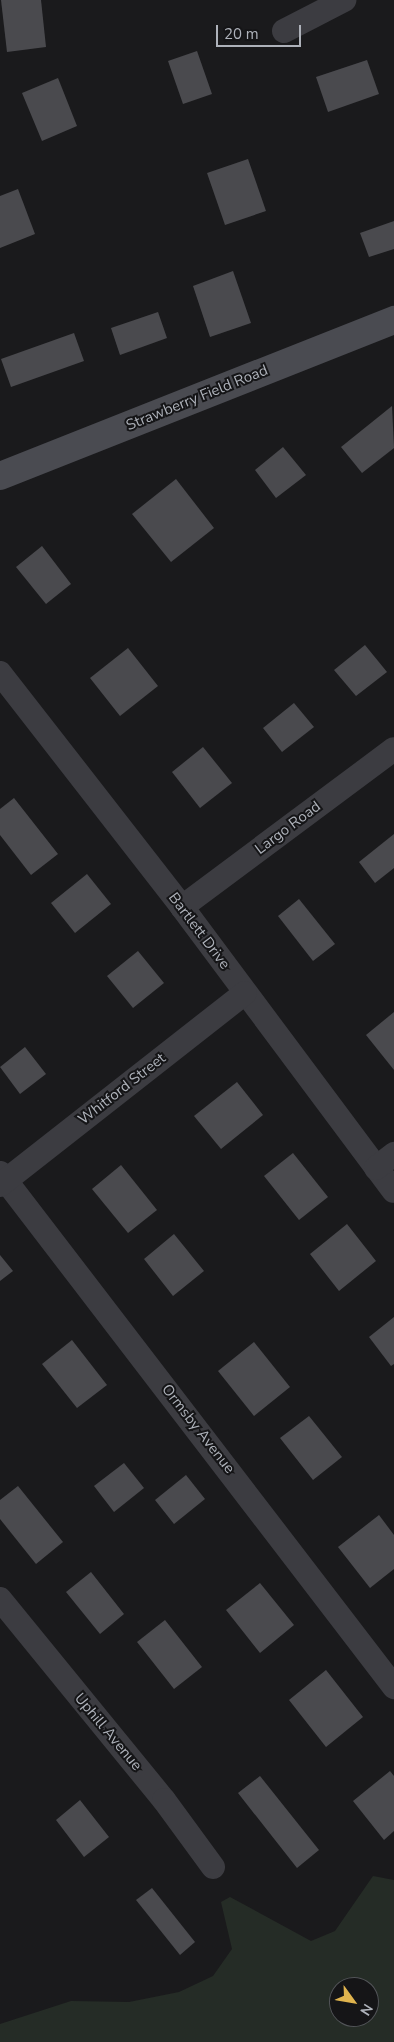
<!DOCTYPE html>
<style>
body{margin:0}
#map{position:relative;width:394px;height:2042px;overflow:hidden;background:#1a1a1c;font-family:"Nunito Sans",sans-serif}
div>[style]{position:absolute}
.green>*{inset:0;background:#252c26}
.building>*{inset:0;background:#4a4a4e}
.street>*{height:24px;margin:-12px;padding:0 12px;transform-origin:12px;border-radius:12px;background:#3c3c41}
.secondary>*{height:28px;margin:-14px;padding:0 14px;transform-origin:14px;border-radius:14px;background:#4a4b51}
span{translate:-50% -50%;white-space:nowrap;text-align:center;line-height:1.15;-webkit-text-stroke:4px #151517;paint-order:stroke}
.street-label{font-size:15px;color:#aeb2ba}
.north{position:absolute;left:329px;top:1977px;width:50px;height:50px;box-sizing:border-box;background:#151517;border:1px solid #525458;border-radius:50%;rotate:122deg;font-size:14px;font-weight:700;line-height:20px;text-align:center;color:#aeb2ba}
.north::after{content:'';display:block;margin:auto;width:18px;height:22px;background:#e0b44e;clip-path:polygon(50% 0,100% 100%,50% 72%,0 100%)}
.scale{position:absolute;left:216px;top:25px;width:85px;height:22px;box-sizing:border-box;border:2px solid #aeb2ba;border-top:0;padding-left:6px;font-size:15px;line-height:18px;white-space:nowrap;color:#aeb2ba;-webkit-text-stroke:4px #151517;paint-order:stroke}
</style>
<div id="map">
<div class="green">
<i style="clip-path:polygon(evenodd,373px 1876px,394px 1880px,394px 2042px,0 2042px,0 2024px,71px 2001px,129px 2002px,179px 1992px,213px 1976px,232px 1949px,221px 1902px,230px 1897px,311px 1941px,335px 1931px,373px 1876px,339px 1987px,369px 1987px,369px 2017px,339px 2017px,339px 1987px)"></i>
</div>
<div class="building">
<i style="clip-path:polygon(1px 0,41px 0,46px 47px,7px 52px)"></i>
<i style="clip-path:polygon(197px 51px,212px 94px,183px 104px,168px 61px)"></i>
<i style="clip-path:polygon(367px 60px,379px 94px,328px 112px,316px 77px)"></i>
<i style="clip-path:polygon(58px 78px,77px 126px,42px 141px,22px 93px)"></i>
<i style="clip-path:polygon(248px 159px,266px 211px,225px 225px,207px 173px)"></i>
<i style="clip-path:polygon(18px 189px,35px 234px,0 248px,0 196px)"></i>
<i style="clip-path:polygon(394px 221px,394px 249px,369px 257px,360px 233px)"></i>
<i style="clip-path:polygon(233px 271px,251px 323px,210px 337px,193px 286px)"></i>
<i style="clip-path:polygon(158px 312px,167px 338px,120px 355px,111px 328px)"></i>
<i style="clip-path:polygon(74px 333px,84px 361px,11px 387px,1px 359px)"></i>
<i style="clip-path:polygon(392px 406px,394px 448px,362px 473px,341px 447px)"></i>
<i style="clip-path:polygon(283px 447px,306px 475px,276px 498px,255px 470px)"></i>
<i style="clip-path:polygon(176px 479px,214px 528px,171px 562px,132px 514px)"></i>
<i style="clip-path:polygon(42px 546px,71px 584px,46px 604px,16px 567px)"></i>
<i style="clip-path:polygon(365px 645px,387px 672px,356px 696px,334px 670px)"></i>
<i style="clip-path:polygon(128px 648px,158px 686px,120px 716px,90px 678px)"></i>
<i style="clip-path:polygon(294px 703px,314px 727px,282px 752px,263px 728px)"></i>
<i style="clip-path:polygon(203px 747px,232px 783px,200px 808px,172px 772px)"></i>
<i style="clip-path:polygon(14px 798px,58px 854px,31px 875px,0 835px,0 809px)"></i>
<i style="clip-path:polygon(394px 834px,394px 868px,375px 883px,359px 862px)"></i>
<i style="clip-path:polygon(87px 874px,111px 904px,75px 933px,51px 903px)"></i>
<i style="clip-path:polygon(299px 899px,335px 944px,313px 961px,278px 916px)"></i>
<i style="clip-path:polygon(138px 951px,164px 983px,133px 1008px,107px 976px)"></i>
<i style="clip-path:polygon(394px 1012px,394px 1070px,366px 1035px)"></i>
<i style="clip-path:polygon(25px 1047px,46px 1074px,20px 1094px,0 1067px)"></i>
<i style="clip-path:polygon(237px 1082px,263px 1115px,221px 1149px,194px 1116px)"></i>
<i style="clip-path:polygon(293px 1153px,328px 1197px,299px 1220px,264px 1176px)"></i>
<i style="clip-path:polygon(121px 1165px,157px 1210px,128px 1233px,92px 1189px)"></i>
<i style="clip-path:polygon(347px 1224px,376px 1261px,339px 1291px,310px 1254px)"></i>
<i style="clip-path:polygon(174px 1234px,204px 1271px,173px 1296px,144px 1259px)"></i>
<i style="clip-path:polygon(0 1255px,13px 1271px,0 1281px)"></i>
<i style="clip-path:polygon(394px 1317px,394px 1364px,391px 1366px,369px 1337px)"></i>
<i style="clip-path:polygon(72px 1340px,107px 1385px,77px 1408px,42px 1364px)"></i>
<i style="clip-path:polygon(254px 1342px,290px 1387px,254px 1416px,218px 1371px)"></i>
<i style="clip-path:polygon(309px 1416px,342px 1457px,313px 1480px,280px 1438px)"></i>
<i style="clip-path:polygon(124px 1463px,144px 1488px,114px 1512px,94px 1486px)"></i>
<i style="clip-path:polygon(186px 1475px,205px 1499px,174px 1524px,155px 1500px)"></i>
<i style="clip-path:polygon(18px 1486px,63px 1542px,36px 1564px,0 1519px,0 1500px)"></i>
<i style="clip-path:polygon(379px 1515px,394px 1535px,394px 1569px,370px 1588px,338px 1547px)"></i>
<i style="clip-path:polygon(91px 1572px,124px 1614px,100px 1634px,66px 1592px)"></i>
<i style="clip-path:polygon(260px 1583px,294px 1625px,260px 1653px,226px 1610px)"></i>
<i style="clip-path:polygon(165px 1620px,202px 1667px,174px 1689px,137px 1642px)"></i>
<i style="clip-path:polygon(326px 1670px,363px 1717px,326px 1747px,289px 1700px)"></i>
<i style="clip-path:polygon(390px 1771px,394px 1776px,394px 1831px,384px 1840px,353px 1801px)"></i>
<i style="clip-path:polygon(260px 1776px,319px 1850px,297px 1868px,238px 1793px)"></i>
<i style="clip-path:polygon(80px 1800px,109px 1837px,84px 1857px,56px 1820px)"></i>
<i style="clip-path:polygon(152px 1888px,195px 1942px,180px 1955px,136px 1900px)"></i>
</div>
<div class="street">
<i style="left:284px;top:31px;width:68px;rotate:-27.3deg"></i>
<i style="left:0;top:673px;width:296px;rotate:52.1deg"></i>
<i style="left:182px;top:907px;width:354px;rotate:53.3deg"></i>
<i style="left:182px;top:907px;width:264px;rotate:-36.7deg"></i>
<i style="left:376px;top:1168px;width:23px;rotate:-38deg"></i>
<i style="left:0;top:1173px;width:648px;rotate:52.53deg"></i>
<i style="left:0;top:1185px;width:311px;rotate:-38.1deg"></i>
<i style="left:0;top:1599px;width:259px;rotate:50.8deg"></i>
<i style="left:164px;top:1800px;width:83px;rotate:53.8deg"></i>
</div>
<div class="secondary">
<i style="left:0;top:476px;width:424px;rotate:-21.6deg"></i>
</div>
<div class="street-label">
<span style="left:197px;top:398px;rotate:-22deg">Strawberry Field Road</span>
<span style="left:288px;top:828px;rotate:-37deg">Largo Road</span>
<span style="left:199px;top:931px;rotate:53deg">Bartlett Drive</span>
<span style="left:122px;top:1089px;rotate:-38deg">Whitford Street</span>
<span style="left:198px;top:1429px;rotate:52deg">Ormsby Avenue</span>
<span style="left:108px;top:1732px;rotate:50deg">Uphill Avenue</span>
</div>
<div class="north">N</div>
<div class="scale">20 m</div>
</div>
